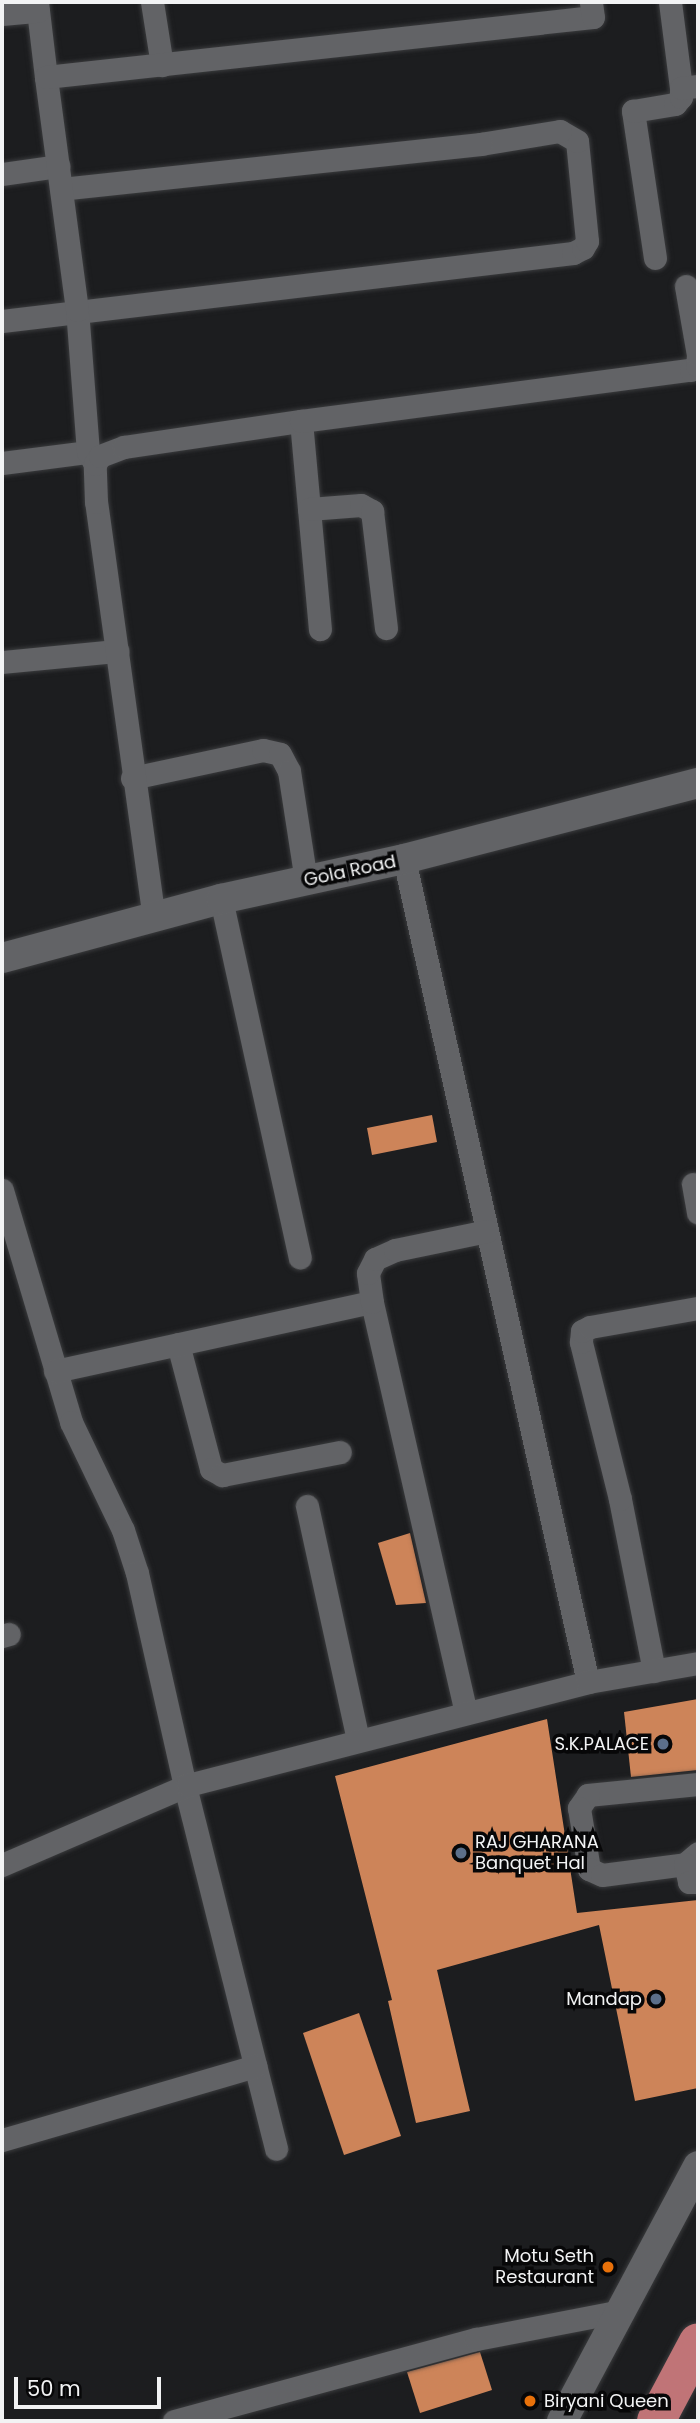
<!DOCTYPE html>
<style>
body{margin:0}
#map{position:relative;width:700px;height:2423px;overflow:hidden;background:#1c1d1f;font-family:Poppins,sans-serif}
div>[style]{position:absolute}
.building>*{inset:0;background:#cd8459}
.roads{filter:drop-shadow(0 0 2px #3a3b3d) drop-shadow(0 0 2px #3a3b3d)}
.minor>*{height:23px;margin:-11.5px;padding:0 11.5px;transform-origin:11.5px;border-radius:11.5px;background:#626366}
.tertiary>*{height:30px;margin:-15px;padding:0 15px;transform-origin:15px;border-radius:15px;background:#626366}
.trunk>*{height:38px;margin:-19px;padding:0 19px;transform-origin:19px;border-radius:19px;background:#c07477}
.dots>*{width:19px;height:19px;translate:-50% -50%;box-sizing:border-box;border:4px solid #070708;border-radius:50%}
span{translate:-50% -50%;white-space:nowrap;text-align:center;line-height:1.15;-webkit-text-stroke:7px #070708;paint-order:stroke}
.street-label{font-size:18px;color:#f2f3f4}
.poi-label{font-size:18px;color:#f2f3f4}
.right{translate:-100% -50%;text-align:right}
.left{translate:0 -50%;text-align:left}
.frame{position:absolute;inset:0;border:4px solid #f2f3f4;pointer-events:none}
.scale{position:absolute;left:14px;top:2377px;width:147px;height:32px;box-sizing:border-box;border:4px solid #f2f3f4;border-top:0;padding-left:9px;font-size:21px;line-height:24px;white-space:nowrap;color:#f2f3f4;-webkit-text-stroke:5px #070708;paint-order:stroke}
</style>
<div id="map">
<div class="building">
<i style="clip-path:polygon(432px 1115px,437px 1142px,372px 1155px,367px 1128px)"></i>
<i style="clip-path:polygon(410px 1533px,426px 1603px,396px 1605px,378px 1543px)"></i>
<i style="clip-path:polygon(698px 1699px,698px 1770px,631px 1777px,624px 1712px)"></i>
<i style="clip-path:polygon(547px 1719px,577px 1913px,698px 1900px,698px 2088px,635px 2101px,599px 1925px,437px 1970px,470px 2111px,416px 2123px,388px 2001px,392px 2000px,335px 1776px)"></i>
<i style="clip-path:polygon(359px 2013px,401px 2136px,344px 2155px,303px 2033px)"></i>
<i style="clip-path:polygon(480px 2352px,492px 2390px,420px 2413px,407px 2372px)"></i>
</div>
<div class="roads">
<div class="minor">
<i style="left:37px;top:2px;width:76px;rotate:83.2deg"></i>
<i style="left:152px;top:2px;width:64px;rotate:81deg"></i>
<i style="left:670px;top:2px;width:87px;rotate:82.7deg"></i>
<i style="left:2px;top:14px;width:36px;rotate:-5deg"></i>
<i style="left:2px;top:174px;width:57px;rotate:-8.1deg"></i>
<i style="left:655px;top:258px;width:149px;rotate:-98.5deg"></i>
<i style="left:633px;top:111px;width:43px;rotate:-9.5deg"></i>
<i style="left:675px;top:104px;width:9px;rotate:-49deg"></i>
<i style="left:681px;top:97px;width:9px;rotate:-90deg"></i>
<i style="left:681px;top:88px;width:17px;rotate:-7deg"></i>
<i style="left:2px;top:321px;width:575px;rotate:-6.79deg"></i>
<i style="left:573px;top:253px;width:11px;rotate:-27deg"></i>
<i style="left:583px;top:248px;width:8px;rotate:-60deg"></i>
<i style="left:587px;top:241px;width:100px;rotate:-95.7deg"></i>
<i style="left:577px;top:141px;width:20px;rotate:-150deg"></i>
<i style="left:560px;top:131px;width:80px;rotate:170.7deg"></i>
<i style="left:481px;top:144px;width:422px;rotate:173.9deg"></i>
<i style="left:301px;top:421px;width:209px;rotate:84.8deg"></i>
<i style="left:2px;top:463px;width:87px;rotate:-7.3deg"></i>
<i style="left:95px;top:464px;width:14px;rotate:-120deg"></i>
<i style="left:88px;top:452px;width:142px;rotate:-94.4deg"></i>
<i style="left:77px;top:310px;width:235px;rotate:-97.6deg"></i>
<i style="left:46px;top:77px;width:550px;rotate:-6.26deg"></i>
<i style="left:593px;top:17px;width:15px;rotate:-98deg"></i>
<i style="left:309px;top:509px;width:52px;rotate:-4.4deg"></i>
<i style="left:361px;top:505px;width:13px;rotate:29deg"></i>
<i style="left:372px;top:511px;width:118px;rotate:83.2deg"></i>
<i style="left:2px;top:662px;width:116px;rotate:-5.5deg"></i>
<i style="left:132px;top:778px;width:134px;rotate:-12.1deg"></i>
<i style="left:263px;top:750px;width:17px;rotate:13deg"></i>
<i style="left:280px;top:754px;width:19px;rotate:62deg"></i>
<i style="left:289px;top:771px;width:111px;rotate:81.2deg"></i>
<i style="left:404px;top:859px;width:843px;rotate:77.4deg"></i>
<i style="left:221px;top:899px;width:367px;rotate:77.6deg"></i>
<i style="left:154px;top:919px;width:421px;rotate:-97.9deg"></i>
<i style="left:96px;top:502px;width:38px;rotate:-92deg"></i>
<i style="left:95px;top:464px;width:9px;rotate:-58deg"></i>
<i style="left:100px;top:456px;width:26px;rotate:-21deg"></i>
<i style="left:124px;top:447px;width:179px;rotate:-8.4deg"></i>
<i style="left:301px;top:421px;width:393px;rotate:-7.5deg"></i>
<i style="left:691px;top:370px;width:8px;rotate:-40deg"></i>
<i style="left:697px;top:365px;width:10px;rotate:-84deg"></i>
<i style="left:698px;top:355px;width:70px;rotate:-99.9deg"></i>
<i style="left:693px;top:1184px;width:29px;rotate:80deg"></i>
<i style="left:2px;top:1190px;width:242px;rotate:73.4deg"></i>
<i style="left:71px;top:1422px;width:120px;rotate:64.3deg"></i>
<i style="left:123px;top:1530px;width:45px;rotate:72deg"></i>
<i style="left:137px;top:1573px;width:218px;rotate:77.3deg"></i>
<i style="left:185px;top:1786px;width:374px;rotate:75.9deg"></i>
<i style="left:178px;top:1344px;width:129px;rotate:75.2deg"></i>
<i style="left:211px;top:1469px;width:13px;rotate:29deg"></i>
<i style="left:222px;top:1475px;width:120px;rotate:-11deg"></i>
<i style="left:55px;top:1371px;width:324px;rotate:-12.3deg"></i>
<i style="left:307px;top:1506px;width:239px;rotate:77.7deg"></i>
<i style="left:2px;top:1636px;width:7px;rotate:-16deg"></i>
<i style="left:654px;top:1671px;width:175px;rotate:-101.2deg"></i>
<i style="left:620px;top:1499px;width:162px;rotate:-104deg"></i>
<i style="left:581px;top:1342px;width:11px;rotate:-85deg"></i>
<i style="left:582px;top:1331px;width:9px;rotate:-27deg"></i>
<i style="left:590px;top:1327px;width:110px;rotate:-10deg"></i>
<i style="left:466px;top:1713px;width:422px;rotate:-102.9deg"></i>
<i style="left:372px;top:1302px;width:29px;rotate:-98deg"></i>
<i style="left:368px;top:1273px;width:16px;rotate:-63deg"></i>
<i style="left:375px;top:1259px;width:22px;rotate:-24deg"></i>
<i style="left:395px;top:1250px;width:94px;rotate:-11.7deg"></i>
<i style="left:698px;top:1784px;width:111px;rotate:174.3deg"></i>
<i style="left:588px;top:1795px;width:16px;rotate:125deg"></i>
<i style="left:579px;top:1808px;width:62px;rotate:80.7deg"></i>
<i style="left:589px;top:1869px;width:14px;rotate:25deg"></i>
<i style="left:602px;top:1875px;width:84px;rotate:-7.5deg"></i>
<i style="left:685px;top:1864px;width:17px;rotate:-40deg"></i>
<i style="left:685px;top:1864px;width:18px;rotate:77deg"></i>
<i style="left:689px;top:1882px;width:9px"></i>
<i style="left:2px;top:1865px;width:202px;rotate:-23.3deg"></i>
<i style="left:188px;top:1785px;width:413px;rotate:-14.4deg"></i>
<i style="left:588px;top:1682px;width:112px;rotate:-9.8deg"></i>
<i style="left:2px;top:2140px;width:264px;rotate:-16.3deg"></i>
<i style="left:174px;top:2421px;width:313px;rotate:-15.2deg"></i>
<i style="left:476px;top:2339px;width:148px;rotate:-10.9deg"></i>
</div>
<div class="tertiary">
<i style="left:2px;top:958px;width:227px;rotate:-15.1deg"></i>
<i style="left:221px;top:899px;width:187px;rotate:-12.3deg"></i>
<i style="left:404px;top:859px;width:304px;rotate:-14.5deg"></i>
<i style="left:562px;top:2421px;width:289px;rotate:-61.9deg"></i>
</div>
<div class="trunk">
<i style="left:656px;top:2421px;width:89px;rotate:-62deg"></i>
</div>
</div>
<div class="dots">
<i style="left:663px;top:1744px;background:#5c6f8a"></i>
<i style="left:461px;top:1853px;background:#5c6f8a"></i>
<i style="left:656px;top:1999px;background:#5c6f8a"></i>
<i style="left:608px;top:2267px;background:#e8710a"></i>
<i style="left:530px;top:2401px;background:#e8710a"></i>
</div>
<div class="street-label">
<span style="left:350px;top:871px;rotate:-12deg">Gola Road</span>
</div>
<div class="poi-label">
<span class="right" style="left:649px;top:1744px">S.K.PALACE</span>
<span class="left" style="left:475px;top:1853px">RAJ GHARANA<br>Banquet Hal</span>
<span class="right" style="left:642px;top:1999px">Mandap</span>
<span class="right" style="left:594px;top:2267px">Motu Seth<br>Restaurant</span>
<span class="left" style="left:544px;top:2401px">Biryani Queen</span>
</div>
<div class="frame"></div>
<div class="scale">50 m</div>
</div>
